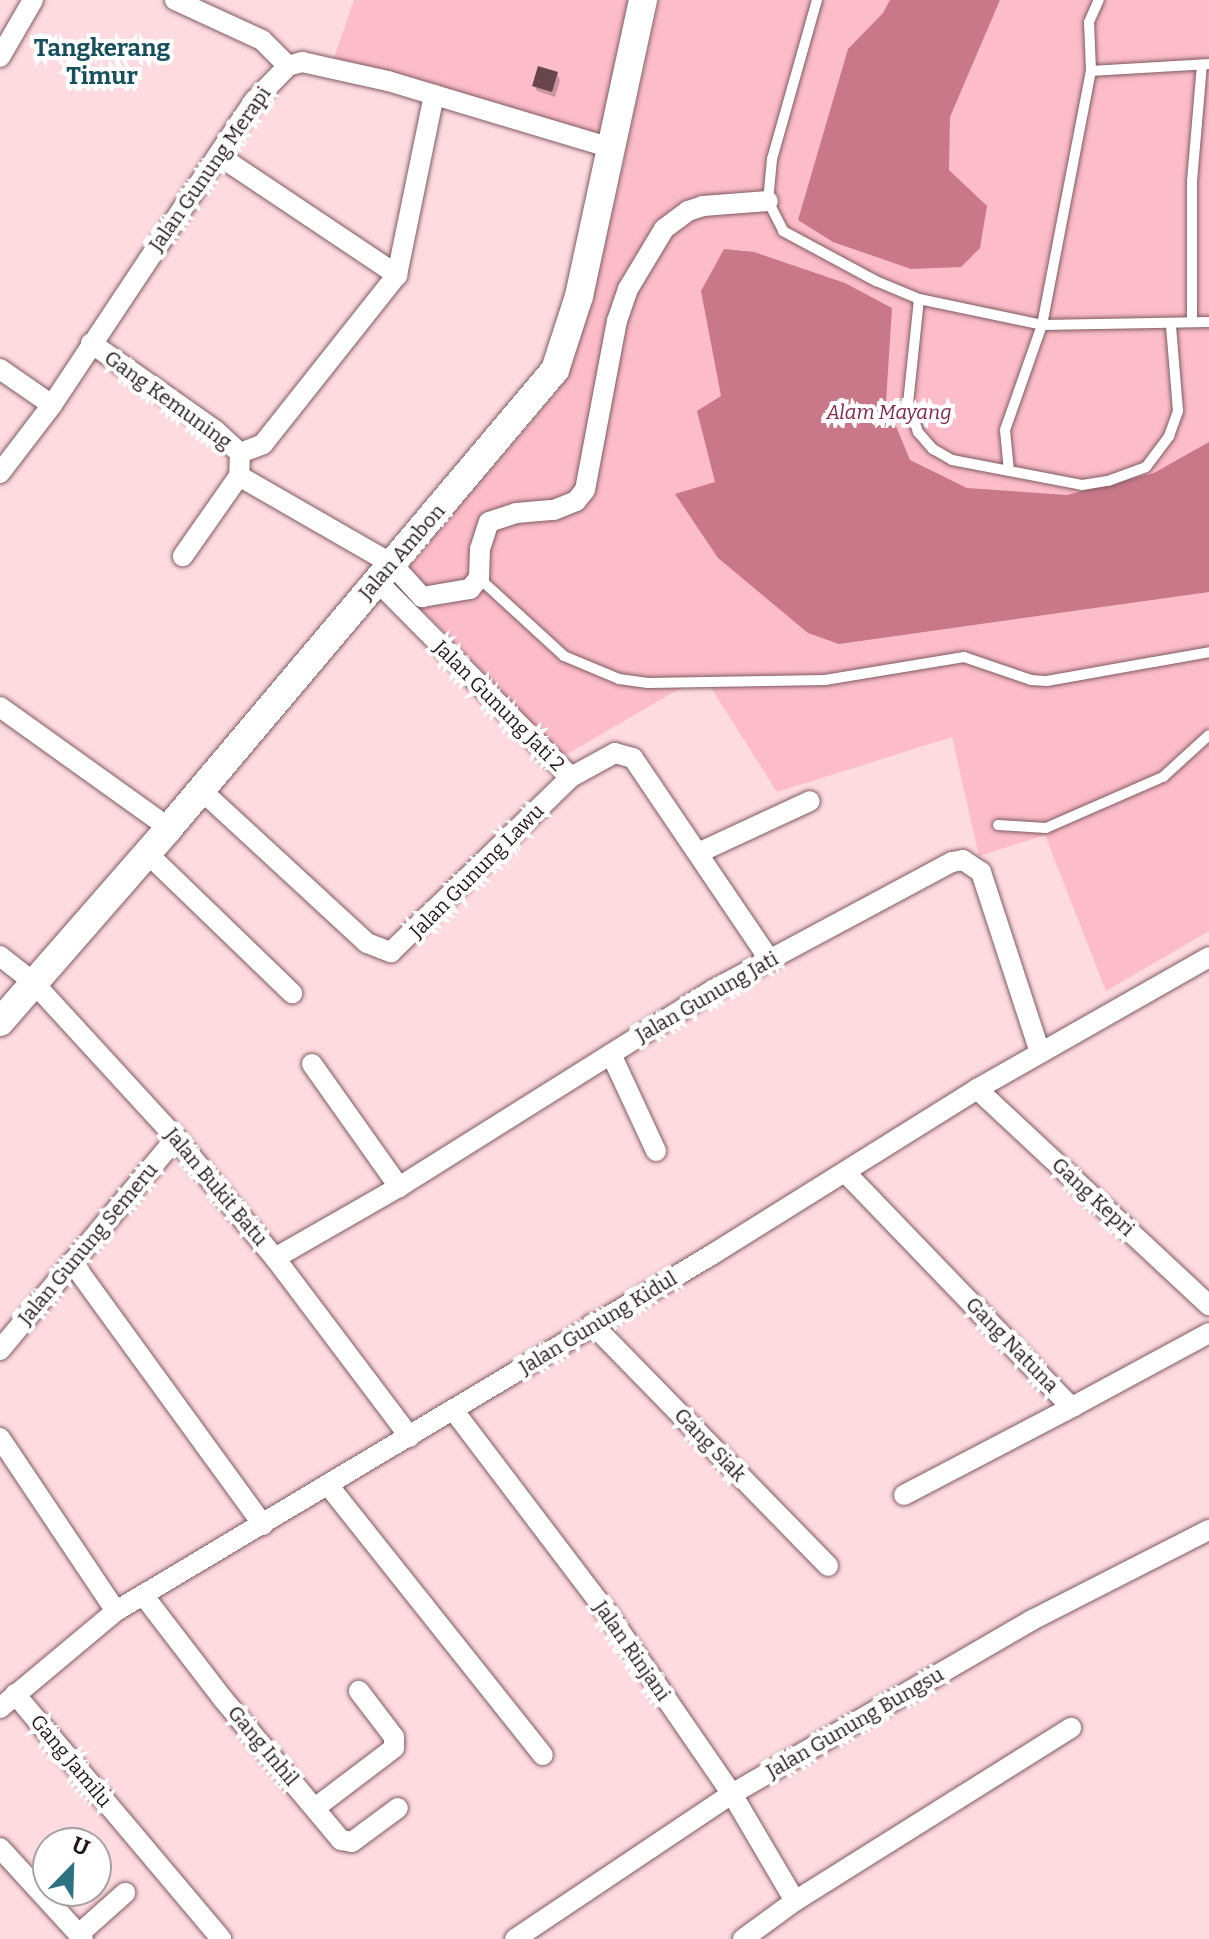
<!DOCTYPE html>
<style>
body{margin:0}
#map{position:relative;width:1209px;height:1939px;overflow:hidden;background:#fedbe1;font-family:Bitter,serif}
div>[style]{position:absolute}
.green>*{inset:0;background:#fcbcc9}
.water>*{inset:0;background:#c9788a}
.shadow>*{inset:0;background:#0003}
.building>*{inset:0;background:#68454c}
.roads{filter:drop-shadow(0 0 2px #7f5b62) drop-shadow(0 0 2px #7f5b62)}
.lane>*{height:10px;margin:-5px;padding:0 5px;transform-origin:5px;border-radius:5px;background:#fff}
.street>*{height:20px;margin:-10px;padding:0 10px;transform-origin:10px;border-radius:10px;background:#fff}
.secondary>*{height:28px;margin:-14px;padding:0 14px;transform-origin:14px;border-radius:14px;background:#fff}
span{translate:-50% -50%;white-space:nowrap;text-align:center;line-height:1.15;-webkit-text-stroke:8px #fff;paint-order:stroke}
.street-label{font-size:20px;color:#231518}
.park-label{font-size:20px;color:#872645;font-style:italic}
.quarter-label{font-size:24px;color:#174f5c;font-weight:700}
.north{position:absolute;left:32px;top:1827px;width:80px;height:80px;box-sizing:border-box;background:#fff;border:2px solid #a7a1a3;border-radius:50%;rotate:23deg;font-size:22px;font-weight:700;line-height:32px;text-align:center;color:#231518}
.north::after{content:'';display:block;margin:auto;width:28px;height:36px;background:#2e7282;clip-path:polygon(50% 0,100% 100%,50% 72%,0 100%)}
</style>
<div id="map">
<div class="green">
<i style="clip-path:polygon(354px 0,636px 0,606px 139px,334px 58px)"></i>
<i style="clip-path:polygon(659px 0,1209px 0,1209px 931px,1106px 991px,1045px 835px,979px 856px,952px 737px,777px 792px,703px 675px,564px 756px,396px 582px,561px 387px,615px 202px)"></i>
</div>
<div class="water">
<i style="clip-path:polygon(890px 0,1000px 0,950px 117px,949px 170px,987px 206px,980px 248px,961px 267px,911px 269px,833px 242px,798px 220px,848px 49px,883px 13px)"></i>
<i style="clip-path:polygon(724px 249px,754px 252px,845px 283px,892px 308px,886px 402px,910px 460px,967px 488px,1067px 495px,1154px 473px,1209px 442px,1209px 592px,839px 644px,808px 633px,718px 558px,675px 494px,715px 482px,697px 411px,721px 396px,701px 291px)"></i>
</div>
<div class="shadow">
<i style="clip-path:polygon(557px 74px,560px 80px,555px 97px,537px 91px,534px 85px)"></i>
</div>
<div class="building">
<i style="clip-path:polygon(538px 66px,558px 72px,552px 92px,532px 86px)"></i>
</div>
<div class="roads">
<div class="lane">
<i style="left:817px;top:0;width:165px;rotate:105.8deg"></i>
<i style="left:772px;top:159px;width:42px;rotate:95.4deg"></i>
<i style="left:768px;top:201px;width:34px;rotate:63deg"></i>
<i style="left:783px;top:231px;width:106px;rotate:28.3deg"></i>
<i style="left:876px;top:281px;width:47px;rotate:22.7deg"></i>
<i style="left:919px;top:299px;width:126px;rotate:11.9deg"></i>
<i style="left:1042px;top:325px;width:167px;rotate:-1deg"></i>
<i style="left:1091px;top:71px;width:118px;rotate:-3.4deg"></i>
<i style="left:919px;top:299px;width:105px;rotate:96deg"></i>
<i style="left:908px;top:403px;width:31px;rotate:71deg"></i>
<i style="left:918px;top:432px;width:23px;rotate:49deg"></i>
<i style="left:933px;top:449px;width:22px;rotate:30deg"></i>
<i style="left:952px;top:460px;width:132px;rotate:10.9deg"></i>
<i style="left:1082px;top:485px;width:26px;rotate:-9deg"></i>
<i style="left:1108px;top:481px;width:40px;rotate:-20.2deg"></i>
<i style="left:1146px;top:467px;width:39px;rotate:-53deg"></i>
<i style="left:1169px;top:436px;width:27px;rotate:-70deg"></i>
<i style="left:1178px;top:411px;width:86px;rotate:-94.7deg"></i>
<i style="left:1192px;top:321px;width:140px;rotate:-90deg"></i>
<i style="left:1192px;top:181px;width:116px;rotate:-85.1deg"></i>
<i style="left:1009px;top:471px;width:41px;rotate:-95.6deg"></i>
<i style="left:1005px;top:430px;width:111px;rotate:-70.6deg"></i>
<i style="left:1042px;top:325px;width:259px;rotate:-79.1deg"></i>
<i style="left:1091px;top:71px;width:49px;rotate:-92.3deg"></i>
<i style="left:1089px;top:22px;width:24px;rotate:-66deg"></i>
<i style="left:479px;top:578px;width:115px;rotate:42.5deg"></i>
<i style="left:564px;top:656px;width:60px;rotate:22.7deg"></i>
<i style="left:619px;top:679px;width:29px;rotate:8deg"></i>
<i style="left:648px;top:683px;width:177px;rotate:-1deg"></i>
<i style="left:825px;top:680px;width:141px;rotate:-9.4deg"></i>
<i style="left:964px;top:657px;width:71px;rotate:18.9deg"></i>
<i style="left:1031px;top:680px;width:16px;rotate:4deg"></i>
<i style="left:1047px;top:681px;width:165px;rotate:-10.1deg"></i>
<i style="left:998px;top:825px;width:48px;rotate:3.6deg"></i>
<i style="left:1046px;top:828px;width:128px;rotate:-23.6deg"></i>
<i style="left:1163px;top:777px;width:62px;rotate:-42.4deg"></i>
</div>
<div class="street">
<i style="left:175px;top:0;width:96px;rotate:24.7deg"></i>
<i style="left:262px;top:40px;width:37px;rotate:45deg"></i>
<i style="left:0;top:57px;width:66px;rotate:-59.9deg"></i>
<i style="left:218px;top:155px;width:216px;rotate:33.8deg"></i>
<i style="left:91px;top:343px;width:151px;rotate:35.1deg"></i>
<i style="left:215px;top:430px;width:34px;rotate:43deg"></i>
<i style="left:240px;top:453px;width:23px;rotate:92deg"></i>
<i style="left:239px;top:476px;width:98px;rotate:125deg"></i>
<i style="left:0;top:369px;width:63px;rotate:34.7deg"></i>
<i style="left:240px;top:453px;width:25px;rotate:-21deg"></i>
<i style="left:263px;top:444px;width:216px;rotate:-51.6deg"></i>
<i style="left:397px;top:275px;width:184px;rotate:-78.4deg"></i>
<i style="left:0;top:473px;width:86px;rotate:-52.6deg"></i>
<i style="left:52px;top:405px;width:366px;rotate:-56.4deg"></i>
<i style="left:255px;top:100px;width:47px;rotate:-45.9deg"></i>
<i style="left:288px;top:66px;width:15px;rotate:-16deg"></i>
<i style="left:302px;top:62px;width:88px;rotate:12.5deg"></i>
<i style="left:388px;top:81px;width:234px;rotate:16.7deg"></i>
<i style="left:239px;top:476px;width:177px;rotate:29.9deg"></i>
<i style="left:392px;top:564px;width:45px;rotate:47.7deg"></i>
<i style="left:422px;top:597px;width:49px;rotate:-9.5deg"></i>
<i style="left:470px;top:589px;width:14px;rotate:-51deg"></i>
<i style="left:479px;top:578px;width:29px;rotate:-88deg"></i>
<i style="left:480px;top:549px;width:28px;rotate:-72deg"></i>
<i style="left:489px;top:522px;width:28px;rotate:-18deg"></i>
<i style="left:516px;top:513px;width:38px;rotate:-5deg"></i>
<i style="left:554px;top:510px;width:24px;rotate:-22deg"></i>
<i style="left:576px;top:501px;width:14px;rotate:-51deg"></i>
<i style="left:585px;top:490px;width:172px;rotate:-79.3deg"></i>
<i style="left:617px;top:321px;width:34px;rotate:-71deg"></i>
<i style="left:628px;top:289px;width:70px;rotate:-59deg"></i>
<i style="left:664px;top:229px;width:30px;rotate:-37deg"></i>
<i style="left:688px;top:211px;width:16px;rotate:-18deg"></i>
<i style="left:703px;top:206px;width:65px;rotate:-4.4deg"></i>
<i style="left:377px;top:581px;width:276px;rotate:45.3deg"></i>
<i style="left:571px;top:777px;width:50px;rotate:-28.6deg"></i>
<i style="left:615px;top:753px;width:19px;rotate:16deg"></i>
<i style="left:633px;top:758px;width:244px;rotate:55.9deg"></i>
<i style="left:0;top:707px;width:208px;rotate:35.6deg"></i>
<i style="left:200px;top:789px;width:227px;rotate:42.7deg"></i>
<i style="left:367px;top:943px;width:26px;rotate:21deg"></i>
<i style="left:391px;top:952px;width:251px;rotate:-44.2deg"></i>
<i style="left:147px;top:853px;width:202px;rotate:44deg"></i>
<i style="left:698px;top:853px;width:123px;rotate:-24.9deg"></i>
<i style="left:0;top:956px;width:42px;rotate:38.2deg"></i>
<i style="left:33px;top:982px;width:212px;rotate:47.5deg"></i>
<i style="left:176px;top:1138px;width:156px;rotate:50.5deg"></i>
<i style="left:275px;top:1258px;width:224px;rotate:53deg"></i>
<i style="left:611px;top:1054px;width:107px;rotate:65.1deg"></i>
<i style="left:312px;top:1064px;width:151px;rotate:54.7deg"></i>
<i style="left:977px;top:1089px;width:317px;rotate:43deg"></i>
<i style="left:845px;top:1172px;width:320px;rotate:46.1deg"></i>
<i style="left:1067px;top:1403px;width:8px;rotate:23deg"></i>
<i style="left:1074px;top:1406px;width:153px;rotate:-28.4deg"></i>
<i style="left:275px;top:1258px;width:143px;rotate:-29.8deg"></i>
<i style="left:399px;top:1187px;width:371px;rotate:-32.1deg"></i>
<i style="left:713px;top:990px;width:271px;rotate:-28.2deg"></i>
<i style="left:952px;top:862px;width:11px;rotate:-10deg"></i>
<i style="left:963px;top:860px;width:22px;rotate:34deg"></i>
<i style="left:981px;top:872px;width:190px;rotate:71.9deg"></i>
<i style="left:72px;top:1262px;width:325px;rotate:54deg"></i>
<i style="left:592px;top:1324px;width:338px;rotate:45.7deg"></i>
<i style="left:0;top:1350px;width:276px;rotate:-50.3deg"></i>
<i style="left:454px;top:1411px;width:251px;rotate:52.8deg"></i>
<i style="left:606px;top:1611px;width:222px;rotate:55.5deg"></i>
<i style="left:732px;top:1794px;width:124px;rotate:59.5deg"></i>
<i style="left:0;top:1438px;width:208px;rotate:56.2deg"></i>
<i style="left:328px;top:1485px;width:345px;rotate:51.5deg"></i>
<i style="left:904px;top:1495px;width:192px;rotate:-27.6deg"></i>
<i style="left:144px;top:1596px;width:130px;rotate:52.5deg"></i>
<i style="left:223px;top:1699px;width:184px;rotate:50.1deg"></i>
<i style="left:341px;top:1840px;width:11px;rotate:10deg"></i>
<i style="left:352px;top:1842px;width:57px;rotate:-36.5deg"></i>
<i style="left:15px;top:1694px;width:320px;rotate:49.9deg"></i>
<i style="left:0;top:1708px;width:151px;rotate:-39.9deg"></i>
<i style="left:116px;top:1611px;width:696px;rotate:-30.88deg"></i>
<i style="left:713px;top:1254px;width:311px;rotate:-32deg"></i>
<i style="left:977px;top:1089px;width:267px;rotate:-29.6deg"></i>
<i style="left:315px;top:1808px;width:99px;rotate:-37.2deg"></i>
<i style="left:394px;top:1748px;width:11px;rotate:-90deg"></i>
<i style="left:394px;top:1737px;width:58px;rotate:-127.3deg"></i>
<i style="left:0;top:1848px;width:123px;rotate:47.6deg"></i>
<i style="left:79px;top:1934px;width:62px;rotate:-41.7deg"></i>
<i style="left:515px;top:1939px;width:261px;rotate:-33.8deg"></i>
<i style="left:732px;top:1794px;width:347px;rotate:-30.1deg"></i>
<i style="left:1032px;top:1620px;width:199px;rotate:-27deg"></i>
<i style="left:743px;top:1939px;width:64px;rotate:-36.2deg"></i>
<i style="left:795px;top:1901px;width:326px;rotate:-32.1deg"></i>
</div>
<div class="secondary">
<i style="left:0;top:1022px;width:257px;rotate:-48.9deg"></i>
<i style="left:169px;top:828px;width:599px;rotate:-49.88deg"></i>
<i style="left:555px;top:370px;width:78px;rotate:-72deg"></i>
<i style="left:579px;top:296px;width:303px;rotate:-77.8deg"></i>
</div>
</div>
<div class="street-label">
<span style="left:210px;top:169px;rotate:-55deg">Jalan Gunung Merapi</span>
<span style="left:168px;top:400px;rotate:36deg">Gang Kemuning</span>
<span style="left:402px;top:552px;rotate:-49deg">Jalan Ambon</span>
<span style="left:499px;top:706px;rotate:45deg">Jalan Gunung Jati 2</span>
<span style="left:477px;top:871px;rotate:-45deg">Jalan Gunung Lawu</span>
<span style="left:707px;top:997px;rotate:-30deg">Jalan Gunung Jati</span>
<span style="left:216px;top:1187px;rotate:50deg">Jalan Bukit Batu</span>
<span style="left:1093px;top:1197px;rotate:43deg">Gang Kepri</span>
<span style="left:88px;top:1244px;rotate:-50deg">Jalan Gunung Semeru</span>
<span style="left:598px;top:1323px;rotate:-31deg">Jalan Gunung Kidul</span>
<span style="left:1012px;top:1345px;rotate:46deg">Gang Natuna</span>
<span style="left:710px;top:1445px;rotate:46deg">Gang Siak</span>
<span style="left:632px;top:1651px;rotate:55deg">Jalan Rinjani</span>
<span style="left:855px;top:1723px;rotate:-30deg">Jalan Gunung Bungsu</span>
<span style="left:263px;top:1746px;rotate:50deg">Gang Inhil</span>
<span style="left:71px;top:1761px;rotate:50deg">Gang Jamilu</span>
</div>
<div class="park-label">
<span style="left:889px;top:412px">Alam Mayang</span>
</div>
<div class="quarter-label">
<span style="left:102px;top:63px">Tangkerang<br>Timur</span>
</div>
<div class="north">U</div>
</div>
